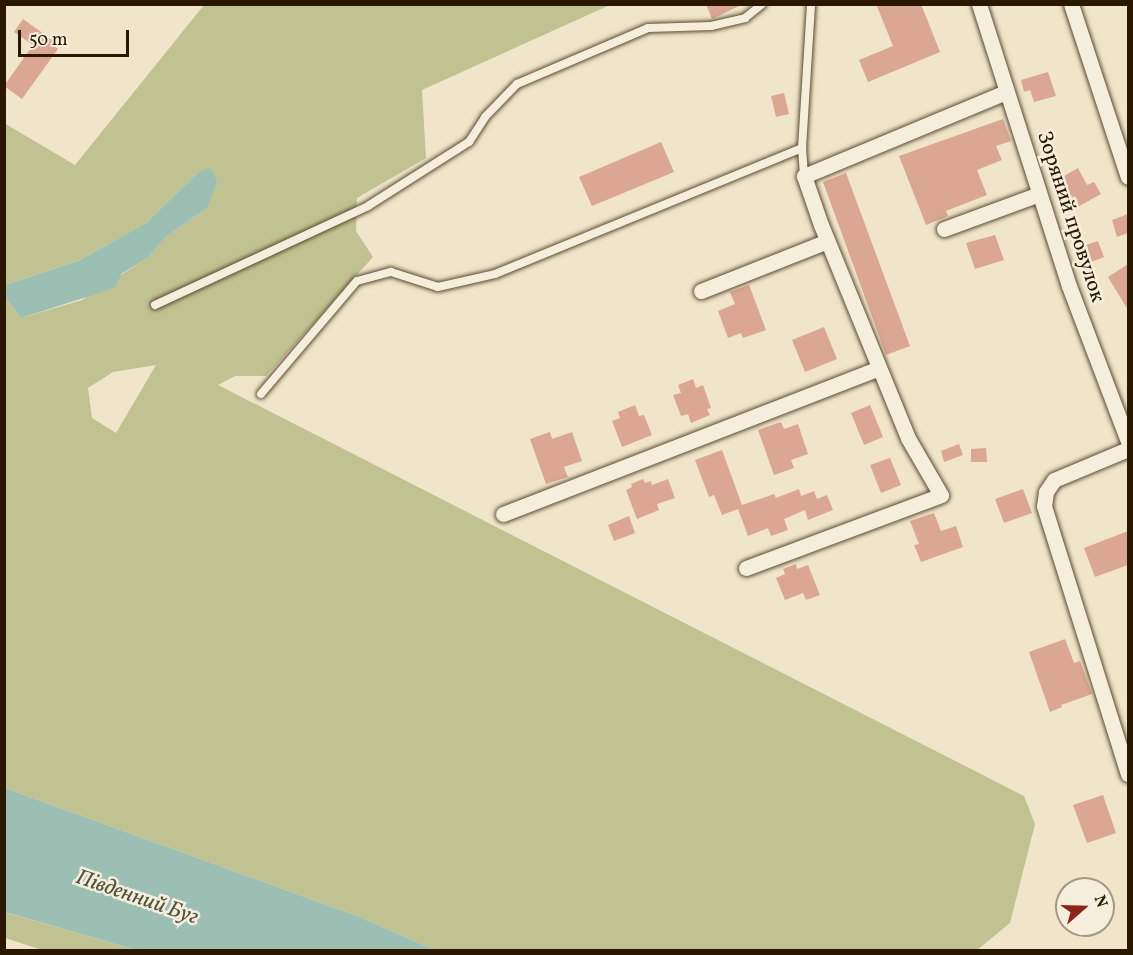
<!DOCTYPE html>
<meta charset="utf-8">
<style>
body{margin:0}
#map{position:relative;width:1133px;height:955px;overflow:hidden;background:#f0e5c9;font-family:Vollkorn,serif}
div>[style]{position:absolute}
.green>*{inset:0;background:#c1c291}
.water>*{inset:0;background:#9bbfb3}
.building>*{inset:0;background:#dba692}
.roads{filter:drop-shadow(0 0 2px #5c4a32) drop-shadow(0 0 2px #5c4a32)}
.service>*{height:8px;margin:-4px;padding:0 4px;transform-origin:4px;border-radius:4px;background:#f5eedc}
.minor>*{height:15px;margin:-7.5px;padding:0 7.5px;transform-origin:7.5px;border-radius:7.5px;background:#f5eedc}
span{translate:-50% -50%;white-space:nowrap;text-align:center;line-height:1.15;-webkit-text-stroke:5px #f5eedc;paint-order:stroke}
.street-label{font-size:21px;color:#2a1700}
.water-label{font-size:22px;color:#52523f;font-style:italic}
.frame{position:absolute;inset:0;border:6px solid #2a1700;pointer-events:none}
.north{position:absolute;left:1055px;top:877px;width:60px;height:60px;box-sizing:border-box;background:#f5eedc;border:2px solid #a49884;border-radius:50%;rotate:70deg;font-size:16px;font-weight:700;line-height:24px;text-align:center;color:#2a1700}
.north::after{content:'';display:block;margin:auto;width:21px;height:27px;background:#8f2418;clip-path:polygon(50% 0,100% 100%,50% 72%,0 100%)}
.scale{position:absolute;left:18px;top:30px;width:111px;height:27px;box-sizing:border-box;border:3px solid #2a1700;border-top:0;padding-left:8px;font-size:18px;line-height:21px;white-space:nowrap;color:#2a1700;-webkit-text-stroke:4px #f5eedc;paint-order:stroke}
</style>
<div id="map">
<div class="green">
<i style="clip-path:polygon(evenodd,204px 5px,610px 5px,422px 90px,426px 158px,357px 198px,356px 231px,373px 257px,266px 376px,235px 376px,218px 385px,1024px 796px,1035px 824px,1010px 923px,977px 950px,435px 950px,357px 916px,5px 788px,5px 296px,21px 318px,82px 300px,147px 258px,167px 236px,207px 208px,199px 172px,146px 223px,80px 260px,5px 285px,4px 123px,75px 165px,204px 5px,156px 365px,116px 433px,92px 418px,88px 388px,113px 372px,156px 365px)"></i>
<i style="clip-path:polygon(4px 912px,136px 950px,42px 950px,5px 938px)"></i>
</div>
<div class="water">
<i style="clip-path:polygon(211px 168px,217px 182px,207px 208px,167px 236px,147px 258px,121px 274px,115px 288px,21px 318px,5px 296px,5px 285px,80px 260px,146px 223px,199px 172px)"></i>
<i style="clip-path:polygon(5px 788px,357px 916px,435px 950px,136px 950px,5px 912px)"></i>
</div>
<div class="building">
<i style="clip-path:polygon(706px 4px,743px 4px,712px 19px)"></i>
<i style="clip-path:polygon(876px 4px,921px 4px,940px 52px,868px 82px,859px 60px,893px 46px)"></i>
<i style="clip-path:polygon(23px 19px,55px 42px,53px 45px,58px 49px,22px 99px,4px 86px,33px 45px,14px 32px)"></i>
<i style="clip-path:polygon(1048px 72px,1056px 96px,1034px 102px,1030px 90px,1024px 92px,1021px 80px)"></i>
<i style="clip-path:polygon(784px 93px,789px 114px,776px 117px,771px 96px)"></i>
<i style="clip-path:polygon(1003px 119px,1011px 141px,996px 146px,1002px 160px,977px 170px,987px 195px,946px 211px,948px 216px,926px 225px,899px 156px)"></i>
<i style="clip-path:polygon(661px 142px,674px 172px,592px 206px,579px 177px)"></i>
<i style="clip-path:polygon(1078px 168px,1087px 185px,1094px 182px,1101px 194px,1074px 209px,1057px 180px)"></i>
<i style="clip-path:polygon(846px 173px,910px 346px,886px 355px,823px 182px)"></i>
<i style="clip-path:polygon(1128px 214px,1128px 233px,1117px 237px,1112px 220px)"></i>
<i style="clip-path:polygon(995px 235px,1004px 260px,975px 269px,966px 243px)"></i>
<i style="clip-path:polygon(1098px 241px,1104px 257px,1081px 266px,1074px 249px)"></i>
<i style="clip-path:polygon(1128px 264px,1128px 310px,1108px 277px)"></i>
<i style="clip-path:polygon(749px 285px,766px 330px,743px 338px,741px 333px,728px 338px,718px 311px,735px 304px,730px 292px)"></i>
<i style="clip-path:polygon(824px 327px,837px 359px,805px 372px,792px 340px)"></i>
<i style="clip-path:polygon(693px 379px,696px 388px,703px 385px,711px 408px,707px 409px,710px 415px,691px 423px,688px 414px,681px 416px,673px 395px,681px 393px,678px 385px)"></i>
<i style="clip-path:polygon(635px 405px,639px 416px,644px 415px,652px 435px,622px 447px,612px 421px,620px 418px,618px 412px)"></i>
<i style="clip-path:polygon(870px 405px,883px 437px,864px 445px,851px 413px)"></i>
<i style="clip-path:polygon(781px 422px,784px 429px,798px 424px,808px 454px,791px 460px,794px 468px,774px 475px,758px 430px)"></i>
<i style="clip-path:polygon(550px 432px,552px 439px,572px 432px,582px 461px,564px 467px,568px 477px,546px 484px,530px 439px)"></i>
<i style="clip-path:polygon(959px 444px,963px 455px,944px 462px,941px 451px)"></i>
<i style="clip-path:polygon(986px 448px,987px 462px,971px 462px,971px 449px)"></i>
<i style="clip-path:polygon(722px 450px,742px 505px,774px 494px,776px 498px,799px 489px,801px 496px,814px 491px,817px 499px,827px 495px,833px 510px,808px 520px,805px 510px,784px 519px,788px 530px,771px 536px,768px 528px,748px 536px,738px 509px,722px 515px,714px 495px,709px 497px,695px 460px)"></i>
<i style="clip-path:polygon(890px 458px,901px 485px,881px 493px,870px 465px)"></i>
<i style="clip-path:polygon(643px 479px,645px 483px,651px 481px,652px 485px,668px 479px,675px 498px,657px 504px,659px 510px,637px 519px,626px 490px,632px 487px,631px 484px)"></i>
<i style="clip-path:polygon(1023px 489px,1032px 513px,1004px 523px,995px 499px)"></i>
<i style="clip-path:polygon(934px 513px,941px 531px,956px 526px,963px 547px,921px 562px,914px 545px,919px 544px,910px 521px)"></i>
<i style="clip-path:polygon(629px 516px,635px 533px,614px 541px,608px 525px)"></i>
<i style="clip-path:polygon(1128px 531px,1128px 565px,1095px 577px,1084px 548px)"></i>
<i style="clip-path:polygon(796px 564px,797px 569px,808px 565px,820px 595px,806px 600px,803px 593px,785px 600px,776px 578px,785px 574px,783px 569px)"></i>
<i style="clip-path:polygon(1065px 639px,1074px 663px,1080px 661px,1092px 694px,1061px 705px,1062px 707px,1050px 712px,1029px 652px)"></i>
<i style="clip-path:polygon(1103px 795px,1116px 833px,1087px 843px,1073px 805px)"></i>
</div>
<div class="roads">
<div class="service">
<i style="left:804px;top:176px;width:28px;rotate:-94deg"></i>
<i style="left:802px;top:148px;width:144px;rotate:-86.4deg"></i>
<i style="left:155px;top:305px;width:235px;rotate:-24.9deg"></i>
<i style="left:368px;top:206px;width:120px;rotate:-32.4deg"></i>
<i style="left:469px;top:142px;width:30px;rotate:-57deg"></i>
<i style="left:485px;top:117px;width:46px;rotate:-45.9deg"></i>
<i style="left:517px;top:84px;width:142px;rotate:-23.1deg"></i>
<i style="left:648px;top:28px;width:63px;rotate:-1.8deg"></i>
<i style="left:711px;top:26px;width:35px;rotate:-13deg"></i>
<i style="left:745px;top:18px;width:22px;rotate:-39deg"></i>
<i style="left:261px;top:394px;width:148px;rotate:-49.7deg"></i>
<i style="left:357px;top:281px;width:35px;rotate:-15deg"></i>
<i style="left:391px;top:272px;width:49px;rotate:17.7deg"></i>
<i style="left:438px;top:287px;width:58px;rotate:-12.8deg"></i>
<i style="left:495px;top:274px;width:332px;rotate:-22.3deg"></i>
</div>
<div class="minor">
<i style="left:979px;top:4px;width:296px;rotate:72.3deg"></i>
<i style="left:1069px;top:286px;width:166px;rotate:69.2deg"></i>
<i style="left:1071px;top:4px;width:182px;rotate:71.8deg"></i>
<i style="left:944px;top:229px;width:101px;rotate:-20.2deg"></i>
<i style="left:701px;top:291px;width:136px;rotate:-21.6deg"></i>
<i style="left:1128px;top:449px;width:80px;rotate:157.3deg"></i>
<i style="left:1054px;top:480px;width:14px;rotate:124deg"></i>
<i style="left:1046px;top:492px;width:14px;rotate:98deg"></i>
<i style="left:1044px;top:506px;width:281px;rotate:72.6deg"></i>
<i style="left:503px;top:514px;width:403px;rotate:-21.2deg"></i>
<i style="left:746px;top:568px;width:208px;rotate:-20.5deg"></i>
<i style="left:941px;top:495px;width:66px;rotate:-120.1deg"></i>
<i style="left:908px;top:438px;width:230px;rotate:-112.2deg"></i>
<i style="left:821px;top:225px;width:52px;rotate:-109.1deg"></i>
<i style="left:804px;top:176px;width:219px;rotate:-22.6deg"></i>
</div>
</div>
<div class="street-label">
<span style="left:1070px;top:217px;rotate:72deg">Зоряний провулок</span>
</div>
<div class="water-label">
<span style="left:137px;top:898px;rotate:19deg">Південний Буг</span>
</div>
<div class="frame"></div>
<div class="north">N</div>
<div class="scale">50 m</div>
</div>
